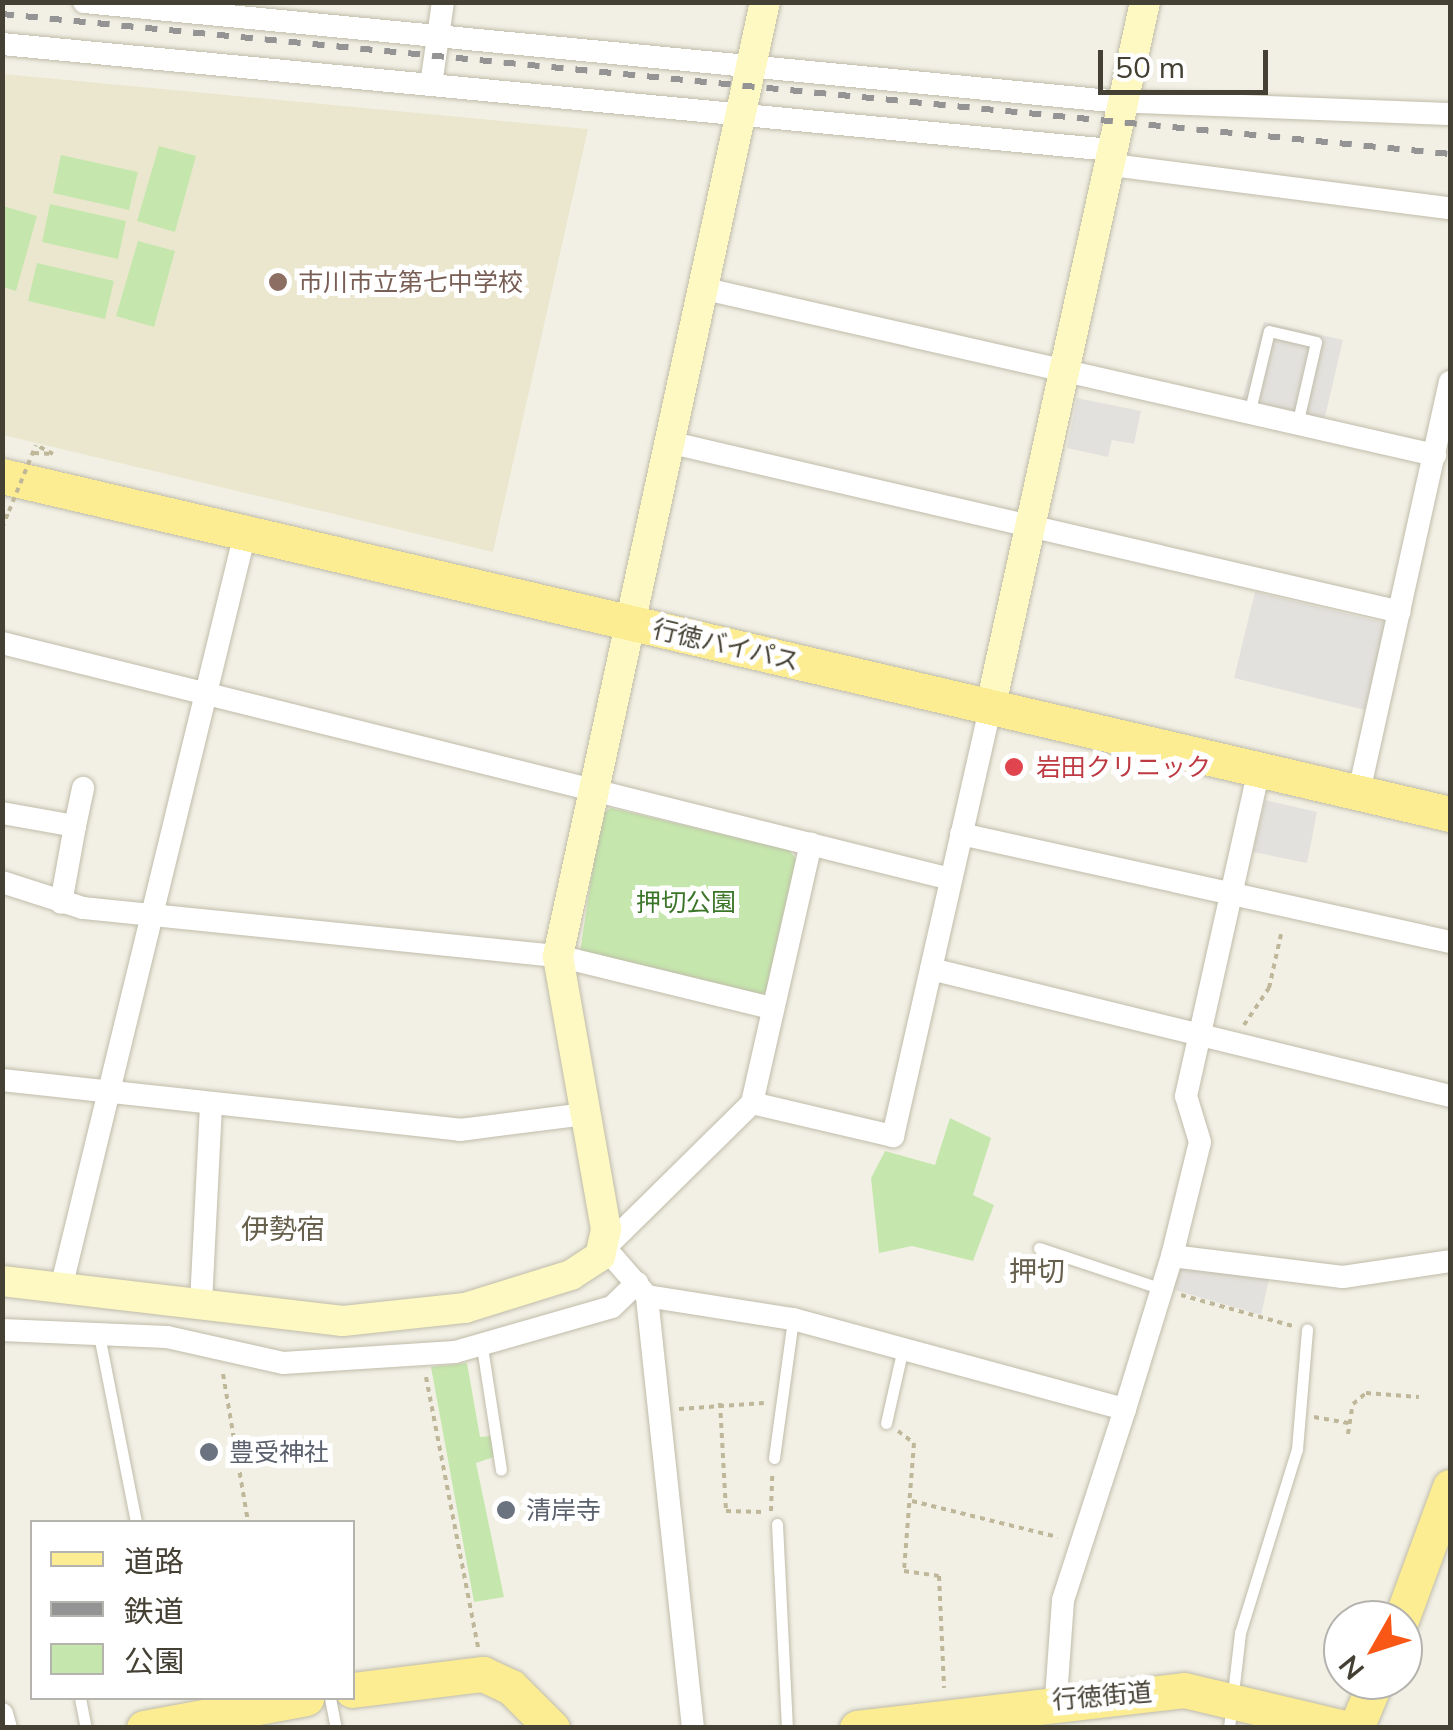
<!DOCTYPE html>
<meta charset="utf-8">
<style>
body{margin:0}
#map{position:relative;width:1453px;height:1730px;overflow:hidden;background:#f2f0e5;font-family:Mulish,"Noto Sans JP",sans-serif}
div>[style]{position:absolute}
.education>*{inset:0;background:#ebe7ce}
.green>*{inset:0;background:#c5e7ad}
.parking>*{inset:0;background:#e3e1dd}
.path>*{height:4px;margin-top:-2px;transform-origin:0;background:repeating-linear-gradient(90deg,#bfb799 0 5px,transparent 0 10px)}
.roads{filter:drop-shadow(0 0 2px #c0bcaa) drop-shadow(0 0 2px #c0bcaa)}
.lane>*{height:11px;margin:-5.5px;padding:0 5.5px;transform-origin:5.5px;border-radius:5.5px;background:#fff}
.street>*{height:22px;margin:-11px;padding:0 11px;transform-origin:11px;border-radius:11px;background:#fff}
.secondary>*{height:30px;margin:-15px;padding:0 15px;transform-origin:15px;border-radius:15px;background:#fef8c3}
.primary>*{height:35px;margin:-17.5px;padding:0 17.5px;transform-origin:17.5px;border-radius:17.5px;background:#fded92}
.rail>*{height:6px;margin-top:-3px;transform-origin:0;background:repeating-linear-gradient(90deg,#949494 0 12px,transparent 0 24px)}
.path-bridge>*{height:4px;margin-top:-2px;transform-origin:0;background:repeating-linear-gradient(90deg,#bfb799 0 5px,transparent 0 10px)}
.dots>*{width:28px;height:28px;translate:-50% -50%;box-sizing:border-box;border:5px solid #fff;border-radius:50%}
span{translate:-50% -50%;white-space:nowrap;text-align:center;line-height:1.15;-webkit-text-stroke:10px #fff;paint-order:stroke}
.education-label{font-size:25px;color:#785e54}
.left{translate:0 -50%;text-align:left}
.street-label{font-size:25px;color:#444034}
.health-label{font-size:25px;color:#be3a42}
.park-label{font-size:25px;color:#3b7528}
.worship-label{font-size:25px;color:#5b616d}
.neighbourhood-label{font-size:28px;color:#67604c}
.frame{position:absolute;inset:0;border:5px solid #444034;pointer-events:none}
.legend{position:absolute;left:30px;top:1520px;width:325px;height:180px;box-sizing:border-box;background:#fff;border:2px solid #b4b3ae;margin:0;padding:12px 18px;list-style:none;font-size:30px;color:#444034}
.legend li{display:flex;align-items:center;gap:20px;height:50px}
.legend b{width:50px;border:2px solid #b4b3ae}
.north{position:absolute;left:1323px;top:1600px;width:100px;height:100px;box-sizing:border-box;background:#fff;border:2px solid #b4b3ae;border-radius:50%;rotate:231deg;font-size:28px;font-weight:700;line-height:40px;text-align:center;color:#444034}
.north::after{content:'';display:block;margin:auto;width:35px;height:45px;background:#f85716;clip-path:polygon(50% 0,100% 100%,50% 72%,0 100%)}
.scale{position:absolute;left:1098px;top:50px;width:170px;height:45px;box-sizing:border-box;border:5px solid #444034;border-top:0;padding-left:12px;font-size:30px;line-height:35px;white-space:nowrap;color:#444034;-webkit-text-stroke:8px #fff;paint-order:stroke}
</style>
<div id="map">
<div class="education">
<i style="clip-path:polygon(3px 74px,588px 129px,493px 552px,3px 435px)"></i>
</div>
<div class="green">
<i style="clip-path:polygon(159px 146px,196px 156px,175px 232px,137px 221px)"></i>
<i style="clip-path:polygon(61px 155px,138px 172px,129px 210px,53px 193px)"></i>
<i style="clip-path:polygon(50px 204px,126px 221px,118px 259px,42px 242px)"></i>
<i style="clip-path:polygon(3px 206px,37px 216px,16px 291px,3px 287px)"></i>
<i style="clip-path:polygon(138px 241px,175px 251px,154px 327px,116px 316px)"></i>
<i style="clip-path:polygon(37px 263px,114px 281px,105px 319px,28px 301px)"></i>
<i style="clip-path:polygon(611px 808px,789px 850px,797px 860px,769px 990px,757px 996px,580px 952px,601px 814px)"></i>
<i style="clip-path:polygon(950px 1118px,991px 1138px,973px 1195px,994px 1205px,973px 1261px,912px 1246px,879px 1253px,871px 1178px,885px 1151px,935px 1165px)"></i>
<i style="clip-path:polygon(467px 1363px,480px 1437px,492px 1436px,494px 1457px,476px 1463px,504px 1597px,474px 1602px,431px 1367px)"></i>
</div>
<div class="parking">
<i style="clip-path:polygon(1264px 322px,1343px 340px,1324px 421px,1241px 403px)"></i>
<i style="clip-path:polygon(1077px 398px,1141px 411px,1134px 444px,1112px 440px,1108px 457px,1067px 448px)"></i>
<i style="clip-path:polygon(1255px 592px,1386px 623px,1365px 710px,1234px 678px)"></i>
<i style="clip-path:polygon(1265px 800px,1317px 812px,1307px 863px,1253px 852px)"></i>
<i style="clip-path:polygon(1178px 1266px,1269px 1279px,1261px 1315px,1171px 1289px)"></i>
</div>
<div class="path">
<i style="left:34px;top:453px;width:19px;rotate:3deg"></i>
<i style="left:53px;top:454px;width:19px;rotate:-152deg"></i>
<i style="left:2px;top:528px;width:18px;rotate:-68deg"></i>
<i style="left:1244px;top:1025px;width:45px;rotate:-56deg"></i>
<i style="left:1269px;top:988px;width:59px;rotate:-77.4deg"></i>
<i style="left:1181px;top:1295px;width:116px;rotate:15.5deg"></i>
<i style="left:223px;top:1374px;width:150px;rotate:80.4deg"></i>
<i style="left:426px;top:1377px;width:275px;rotate:79.1deg"></i>
<i style="left:720px;top:1403px;width:108px;rotate:86.8deg"></i>
<i style="left:726px;top:1511px;width:40px;rotate:1.4deg"></i>
<i style="left:679px;top:1409px;width:85px;rotate:-4deg"></i>
<i style="left:1314px;top:1417px;width:36px;rotate:10deg"></i>
<i style="left:898px;top:1431px;width:20px;rotate:37deg"></i>
<i style="left:914px;top:1443px;width:128px;rotate:94.5deg"></i>
<i style="left:904px;top:1571px;width:35px;rotate:8deg"></i>
<i style="left:939px;top:1576px;width:112px;rotate:87.4deg"></i>
<i style="left:1348px;top:1434px;width:30px;rotate:-81deg"></i>
<i style="left:1353px;top:1404px;width:17px;rotate:-40deg"></i>
<i style="left:1366px;top:1393px;width:53px;rotate:4.3deg"></i>
<i style="left:912px;top:1501px;width:150px;rotate:13.9deg"></i>
<i style="left:771px;top:1511px;width:35px;rotate:-88deg"></i>
</div>
<div class="roads">
<div class="lane">
<i style="left:1249px;top:414px;width:85px;rotate:-76.5deg"></i>
<i style="left:1269px;top:331px;width:48px;rotate:13.2deg"></i>
<i style="left:1316px;top:342px;width:85px;rotate:102.9deg"></i>
<i style="left:1039px;top:1248px;width:130px;rotate:18.4deg"></i>
<i style="left:99px;top:1335px;width:191px;rotate:78.8deg"></i>
<i style="left:482px;top:1347px;width:124px;rotate:81.2deg"></i>
<i style="left:886px;top:1423px;width:73px;rotate:-77.3deg"></i>
<i style="left:774px;top:1458px;width:140px;rotate:-82.2deg"></i>
<i style="left:777px;top:1524px;width:204px;rotate:87.2deg"></i>
<i style="left:80px;top:1698px;width:31px;rotate:79deg"></i>
<i style="left:330px;top:1698px;width:31px;rotate:79deg"></i>
<i style="left:1229px;top:1728px;width:96px;rotate:-83.4deg"></i>
<i style="left:1240px;top:1633px;width:193px;rotate:-72.8deg"></i>
<i style="left:1297px;top:1449px;width:120px;rotate:-85.2deg"></i>
</div>
<div class="street">
<i style="left:84px;top:2px;width:1032px;rotate:5.51deg"></i>
<i style="left:1111px;top:101px;width:339px;rotate:2.2deg"></i>
<i style="left:2px;top:44px;width:1104px;rotate:5.46deg"></i>
<i style="left:1101px;top:149px;width:25px;rotate:42deg"></i>
<i style="left:1120px;top:166px;width:333px;rotate:7.3deg"></i>
<i style="left:431px;top:85px;width:84px;rotate:-81.8deg"></i>
<i style="left:701px;top:288px;width:753px;rotate:12.82deg"></i>
<i style="left:668px;top:442px;width:751px;rotate:13.07deg"></i>
<i style="left:2px;top:643px;width:978px;rotate:13.97deg"></i>
<i style="left:1359px;top:792px;width:420px;rotate:-77.5deg"></i>
<i style="left:2px;top:813px;width:74px;rotate:10.1deg"></i>
<i style="left:75px;top:826px;width:78px;rotate:100.3deg"></i>
<i style="left:75px;top:826px;width:39px;rotate:-78deg"></i>
<i style="left:961px;top:834px;width:501px;rotate:12.45deg"></i>
<i style="left:2px;top:882px;width:85px;rotate:17.8deg"></i>
<i style="left:83px;top:908px;width:477px;rotate:5.8deg"></i>
<i style="left:558px;top:956px;width:220px;rotate:13.7deg"></i>
<i style="left:931px;top:969px;width:534px;rotate:13.75deg"></i>
<i style="left:2px;top:1080px;width:461px;rotate:6.2deg"></i>
<i style="left:460px;top:1130px;width:126px;rotate:-7.3deg"></i>
<i style="left:752px;top:1103px;width:266px;rotate:-77.2deg"></i>
<i style="left:1172px;top:1256px;width:117px;rotate:-76.2deg"></i>
<i style="left:1200px;top:1142px;width:48px;rotate:-106.9deg"></i>
<i style="left:1186px;top:1096px;width:334px;rotate:-77.4deg"></i>
<i style="left:61px;top:1288px;width:777px;rotate:-76.3deg"></i>
<i style="left:647px;top:1296px;width:148px;rotate:9deg"></i>
<i style="left:793px;top:1319px;width:344px;rotate:15.2deg"></i>
<i style="left:1125px;top:1409px;width:160px;rotate:-72.9deg"></i>
<i style="left:1172px;top:1256px;width:172px;rotate:7deg"></i>
<i style="left:1343px;top:1277px;width:108px;rotate:-8.5deg"></i>
<i style="left:201px;top:1303px;width:196px;rotate:-87.1deg"></i>
<i style="left:2px;top:1330px;width:165px;rotate:2.4deg"></i>
<i style="left:167px;top:1337px;width:119px;rotate:12.6deg"></i>
<i style="left:283px;top:1363px;width:172px;rotate:-3.7deg"></i>
<i style="left:455px;top:1352px;width:163px;rotate:-16deg"></i>
<i style="left:612px;top:1307px;width:35px;rotate:-44deg"></i>
<i style="left:1056px;top:1698px;width:98px;rotate:-85.9deg"></i>
<i style="left:1063px;top:1600px;width:201px;rotate:-72deg"></i>
<i style="left:2px;top:1714px;width:15px;rotate:74deg"></i>
<i style="left:693px;top:1728px;width:434px;rotate:-96.1deg"></i>
<i style="left:647px;top:1296px;width:64px;rotate:-131.2deg"></i>
<i style="left:605px;top:1248px;width:206px;rotate:-44.6deg"></i>
<i style="left:752px;top:1103px;width:145px;rotate:13.2deg"></i>
<i style="left:893px;top:1136px;width:442px;rotate:-77.2deg"></i>
</div>
<div class="secondary">
<i style="left:991px;top:705px;width:720px;rotate:-77.64deg"></i>
<i style="left:2px;top:1281px;width:343px;rotate:6.7deg"></i>
<i style="left:343px;top:1321px;width:123px;rotate:-6.1deg"></i>
<i style="left:465px;top:1308px;width:111px;rotate:-17.3deg"></i>
<i style="left:571px;top:1275px;width:35px;rotate:-33deg"></i>
<i style="left:600px;top:1256px;width:28px;rotate:-77deg"></i>
<i style="left:606px;top:1229px;width:277px;rotate:-100deg"></i>
<i style="left:558px;top:956px;width:976px;rotate:-77.76deg"></i>
</div>
<div class="primary">
<i style="left:2px;top:476px;width:1487px;rotate:13.14deg"></i>
<i style="left:1401px;top:1620px;width:142px;rotate:-69.8deg"></i>
<i style="left:352px;top:1690px;width:132px;rotate:-7deg"></i>
<i style="left:483px;top:1674px;width:31px;rotate:25deg"></i>
<i style="left:511px;top:1687px;width:58px;rotate:45deg"></i>
<i style="left:144px;top:1728px;width:165px;rotate:-10.5deg"></i>
<i style="left:857px;top:1728px;width:329px;rotate:-6.6deg"></i>
<i style="left:1184px;top:1690px;width:165px;rotate:13.3deg"></i>
<i style="left:1356px;top:1728px;width:52px;rotate:-67.4deg"></i>
</div>
</div>
<div class="rail">
<i style="left:2px;top:14px;width:1455px;rotate:5.52deg"></i>
</div>
<div class="path-bridge">
<i style="left:9px;top:511px;width:71px;rotate:-67.8deg"></i>
</div>
<div class="dots">
<i style="left:278px;top:282px;background:#8d6e63"></i>
<i style="left:1014px;top:767px;background:#e0444e"></i>
<i style="left:209px;top:1452px;background:#6b7280"></i>
<i style="left:506px;top:1510px;background:#6b7280"></i>
</div>
<div class="education-label">
<span class="left" style="left:298px;top:282px">市川市立第七中学校</span>
</div>
<div class="street-label">
<span style="left:726px;top:645px;rotate:13deg">行徳バイパス</span>
<span style="left:1102px;top:1696px;rotate:-5deg">行徳街道</span>
</div>
<div class="health-label">
<span class="left" style="left:1036px;top:767px">岩田クリニック</span>
</div>
<div class="park-label">
<span style="left:686px;top:902px">押切公園</span>
</div>
<div class="worship-label">
<span class="left" style="left:229px;top:1452px">豊受神社</span>
<span class="left" style="left:526px;top:1510px">清岸寺</span>
</div>
<div class="neighbourhood-label">
<span style="left:283px;top:1229px">伊勢宿</span>
<span style="left:1037px;top:1271px">押切</span>
</div>
<div class="frame"></div>
<ul class="legend">
<li><b style="height:12px;background:#fded92"></b>道路</li>
<li><b style="height:12px;background:#949494"></b>鉄道</li>
<li><b style="height:28px;background:#c5e7ad"></b>公園</li>
</ul>
<div class="north">N</div>
<div class="scale">50 m</div>
</div>
